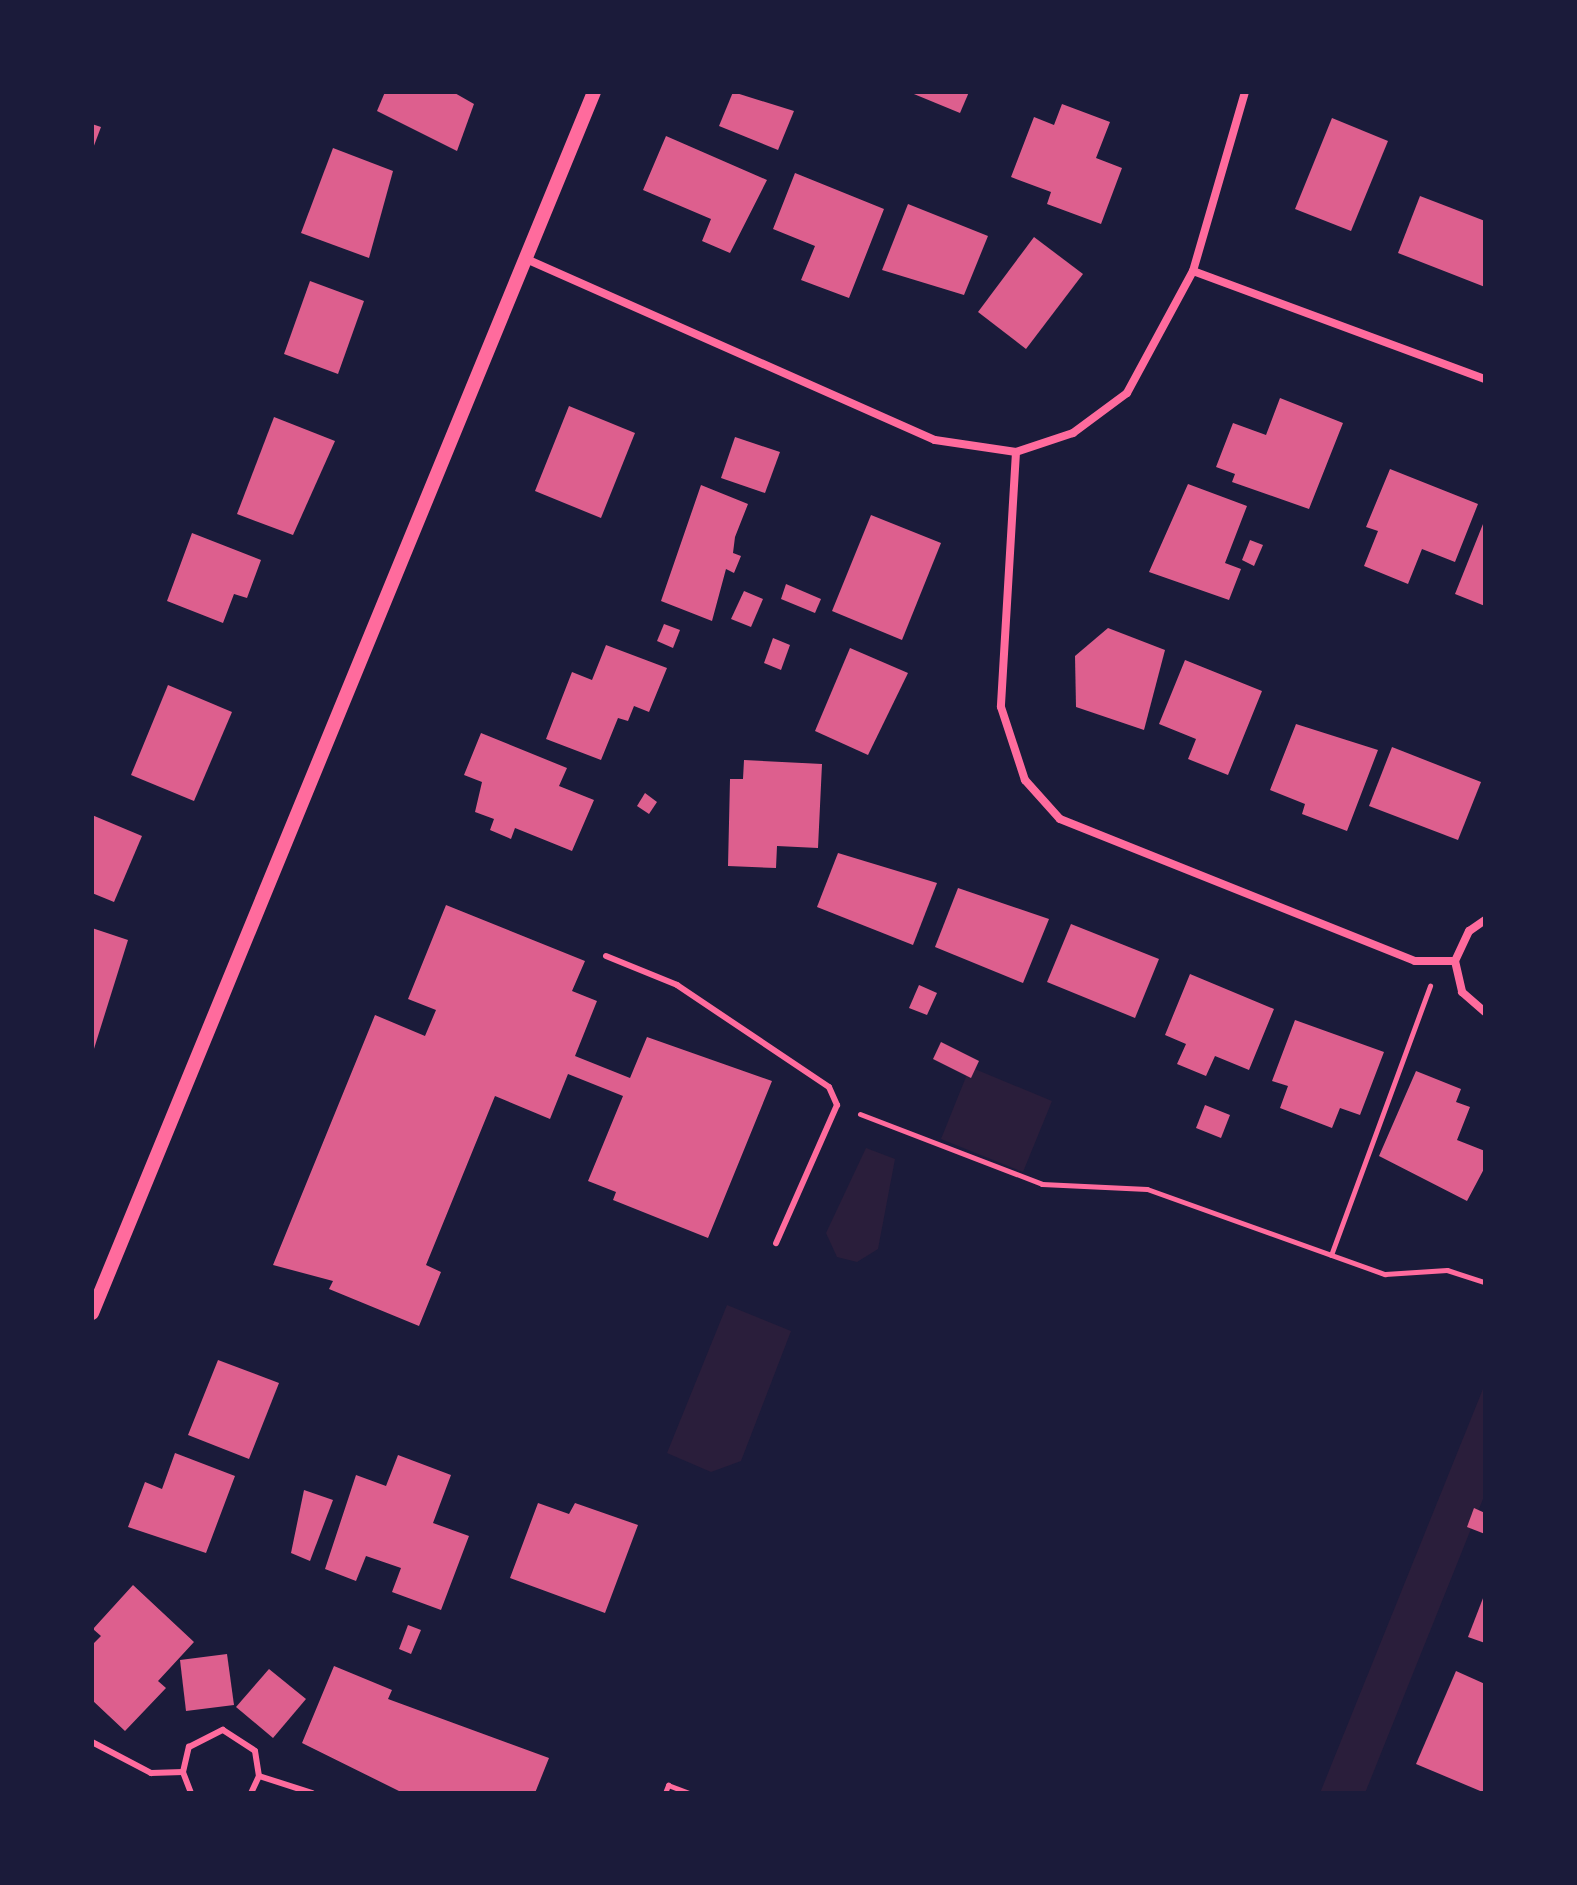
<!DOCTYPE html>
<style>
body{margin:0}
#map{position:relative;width:1577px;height:1885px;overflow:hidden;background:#1b1b3a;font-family:Rubik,sans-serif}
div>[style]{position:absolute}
.green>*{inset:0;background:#2a1e3b}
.building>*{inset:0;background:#dd5f8e}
.path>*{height:5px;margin:-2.5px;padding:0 2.5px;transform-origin:2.5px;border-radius:2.5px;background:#ff6b9d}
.service>*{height:6px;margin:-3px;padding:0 3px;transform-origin:3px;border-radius:3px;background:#ff6b9d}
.minor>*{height:8px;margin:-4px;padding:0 4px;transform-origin:4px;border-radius:4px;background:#ff6b9d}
.tertiary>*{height:14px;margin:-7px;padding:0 7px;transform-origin:7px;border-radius:7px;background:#ff6b9d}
span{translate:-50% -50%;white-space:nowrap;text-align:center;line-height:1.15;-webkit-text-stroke:6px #1b1b3a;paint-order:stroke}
.frame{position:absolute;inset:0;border:94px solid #1b1b3a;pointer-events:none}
</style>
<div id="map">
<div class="green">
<i style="clip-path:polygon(970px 1067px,1052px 1101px,1023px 1172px,941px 1139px)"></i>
<i style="clip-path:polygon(866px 1148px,895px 1159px,878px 1249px,857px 1262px,837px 1257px,826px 1233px)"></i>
<i style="clip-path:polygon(727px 1305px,791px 1331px,741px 1461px,711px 1472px,667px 1453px)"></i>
<i style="clip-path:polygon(1485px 1384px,1485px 1494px,1365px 1793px,1320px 1793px)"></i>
</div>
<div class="building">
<i style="clip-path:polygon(385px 92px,453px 92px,474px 104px,457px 151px,377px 111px)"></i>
<i style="clip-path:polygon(733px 92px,794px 111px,778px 150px,719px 126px)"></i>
<i style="clip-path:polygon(909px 92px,969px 92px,960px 113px)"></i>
<i style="clip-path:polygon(1062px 104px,1110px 122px,1096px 158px,1122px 168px,1101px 224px,1047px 204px,1051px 192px,1011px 177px,1034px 117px,1054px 125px)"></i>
<i style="clip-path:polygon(1332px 118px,1388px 141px,1351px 231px,1295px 209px)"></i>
<i style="clip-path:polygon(92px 124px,101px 127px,92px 151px)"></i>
<i style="clip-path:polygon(666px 136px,767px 180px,730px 253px,702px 241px,711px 219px,643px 190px)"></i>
<i style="clip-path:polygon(333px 148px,393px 171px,369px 258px,301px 233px)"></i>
<i style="clip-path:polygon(795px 173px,884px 209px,849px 298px,801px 280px,815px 246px,773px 229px)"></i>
<i style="clip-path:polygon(1420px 196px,1485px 221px,1485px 287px,1398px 253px)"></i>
<i style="clip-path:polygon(908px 204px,988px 236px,964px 295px,882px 270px)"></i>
<i style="clip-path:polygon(1034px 237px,1083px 274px,1026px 349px,978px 312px)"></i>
<i style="clip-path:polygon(310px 281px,364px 301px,338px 374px,284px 354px)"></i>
<i style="clip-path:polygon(1280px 398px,1343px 423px,1309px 509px,1232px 482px,1235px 474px,1216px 467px,1233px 423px,1266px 435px)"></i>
<i style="clip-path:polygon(569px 406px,635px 433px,601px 518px,535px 491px)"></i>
<i style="clip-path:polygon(274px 417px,335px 441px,293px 535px,237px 514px)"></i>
<i style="clip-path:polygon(735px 437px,780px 452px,765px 493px,721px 478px)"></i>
<i style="clip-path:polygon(1390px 469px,1478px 504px,1455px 562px,1422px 549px,1408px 584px,1364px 566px,1378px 531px,1366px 527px)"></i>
<i style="clip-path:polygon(1188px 484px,1247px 506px,1225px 563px,1241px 569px,1229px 600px,1149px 572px)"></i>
<i style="clip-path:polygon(701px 485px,748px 504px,735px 537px,733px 553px,741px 556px,734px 573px,726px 569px,712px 621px,661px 601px)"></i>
<i style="clip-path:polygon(871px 515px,941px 543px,902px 640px,832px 611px)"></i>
<i style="clip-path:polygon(1485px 519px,1485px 606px,1455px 594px)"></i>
<i style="clip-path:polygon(192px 533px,261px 560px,247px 598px,234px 594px,223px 623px,167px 601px)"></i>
<i style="clip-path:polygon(1250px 540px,1263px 545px,1254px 566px,1242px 560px)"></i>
<i style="clip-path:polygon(786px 584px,821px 599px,815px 613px,781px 599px)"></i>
<i style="clip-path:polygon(744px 591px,763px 599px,751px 627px,731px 619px)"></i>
<i style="clip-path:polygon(664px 624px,680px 630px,673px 648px,657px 641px)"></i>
<i style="clip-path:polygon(1108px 628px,1165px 650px,1144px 730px,1076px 707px,1075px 656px)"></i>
<i style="clip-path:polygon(773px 638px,790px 645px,781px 670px,764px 663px)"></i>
<i style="clip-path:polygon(606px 645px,667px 668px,649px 712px,634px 706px,628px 721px,618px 718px,601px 760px,546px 739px,572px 672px,592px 680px)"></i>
<i style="clip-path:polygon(850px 648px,908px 673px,868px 755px,815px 731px)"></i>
<i style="clip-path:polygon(1185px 660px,1262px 691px,1228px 775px,1188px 759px,1196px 739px,1159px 724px)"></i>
<i style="clip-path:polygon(168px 685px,232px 712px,194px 801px,131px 775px)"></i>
<i style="clip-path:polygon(1296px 724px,1378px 750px,1347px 831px,1302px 814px,1305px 804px,1270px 790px)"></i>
<i style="clip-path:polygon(481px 733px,567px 768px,559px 786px,594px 800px,572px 851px,515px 828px,511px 839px,490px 830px,494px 819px,475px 812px,482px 782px,464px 775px)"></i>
<i style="clip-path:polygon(1392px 747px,1481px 782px,1458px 840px,1369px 806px)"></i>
<i style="clip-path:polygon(744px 760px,822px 764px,818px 848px,777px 846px,776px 868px,728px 866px,730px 779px,743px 779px)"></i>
<i style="clip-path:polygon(645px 793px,657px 802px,649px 814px,637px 806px)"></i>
<i style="clip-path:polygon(92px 815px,142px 836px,114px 902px,92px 893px)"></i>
<i style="clip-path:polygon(838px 853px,937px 883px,913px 945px,817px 907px)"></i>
<i style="clip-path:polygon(958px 888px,1049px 919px,1023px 983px,935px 947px)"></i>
<i style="clip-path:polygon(446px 905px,585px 961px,572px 991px,597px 1001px,575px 1056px,630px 1078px,647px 1037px,772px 1081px,708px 1238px,613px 1200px,616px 1192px,588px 1181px,623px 1096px,568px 1074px,550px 1119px,495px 1096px,426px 1265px,441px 1272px,419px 1326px,329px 1289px,333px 1281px,273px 1265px,375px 1015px,425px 1036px,436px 1010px,408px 999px)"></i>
<i style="clip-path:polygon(1071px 924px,1159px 959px,1135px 1018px,1047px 982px)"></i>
<i style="clip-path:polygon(92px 928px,128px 940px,93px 1052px,92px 1052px)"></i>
<i style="clip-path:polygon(1190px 974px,1274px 1009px,1249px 1070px,1215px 1056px,1206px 1076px,1177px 1064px,1186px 1044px,1165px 1035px)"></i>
<i style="clip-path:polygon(919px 985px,937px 993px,927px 1015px,909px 1008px)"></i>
<i style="clip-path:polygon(1295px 1020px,1384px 1052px,1360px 1115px,1340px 1108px,1332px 1128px,1280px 1108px,1288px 1086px,1272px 1081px)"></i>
<i style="clip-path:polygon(941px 1042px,979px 1061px,971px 1078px,933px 1059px)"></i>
<i style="clip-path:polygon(1416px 1071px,1461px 1089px,1456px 1102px,1470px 1107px,1457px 1140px,1485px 1151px,1485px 1167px,1467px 1201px,1379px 1156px)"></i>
<i style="clip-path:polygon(1205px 1105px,1230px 1115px,1221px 1138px,1196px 1128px)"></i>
<i style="clip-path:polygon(218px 1360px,279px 1383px,249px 1459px,188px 1435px)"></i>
<i style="clip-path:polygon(175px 1453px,235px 1476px,206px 1553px,128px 1527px,145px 1482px,162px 1489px)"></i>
<i style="clip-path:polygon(398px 1455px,451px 1475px,433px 1523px,469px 1536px,441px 1610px,392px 1592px,401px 1568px,366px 1556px,356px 1581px,325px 1569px,356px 1475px,386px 1486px)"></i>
<i style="clip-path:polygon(304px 1490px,333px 1500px,310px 1561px,291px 1553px)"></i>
<i style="clip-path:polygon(538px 1503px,569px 1514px,575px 1503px,638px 1525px,605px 1613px,510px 1578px)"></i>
<i style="clip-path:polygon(1474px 1508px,1485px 1513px,1485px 1534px,1467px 1527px)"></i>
<i style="clip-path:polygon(133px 1585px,194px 1642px,158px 1681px,166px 1688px,125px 1731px,92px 1700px,92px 1645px,101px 1636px,93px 1629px)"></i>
<i style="clip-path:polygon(1485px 1593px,1485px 1643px,1468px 1637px)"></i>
<i style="clip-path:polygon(408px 1625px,421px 1630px,411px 1654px,399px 1649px)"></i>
<i style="clip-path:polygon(227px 1654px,234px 1705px,186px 1711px,180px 1660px)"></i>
<i style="clip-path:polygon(334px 1666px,392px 1690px,388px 1699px,549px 1758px,535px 1793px,403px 1793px,302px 1743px)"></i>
<i style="clip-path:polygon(269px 1669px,306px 1699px,273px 1738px,236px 1707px)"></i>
<i style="clip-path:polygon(1456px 1671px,1485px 1684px,1485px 1793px,1416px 1764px)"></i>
</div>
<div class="path">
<i style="left:860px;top:1114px;width:195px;rotate:21deg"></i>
<i style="left:1042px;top:1184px;width:105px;rotate:2.7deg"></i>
<i style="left:1147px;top:1189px;width:253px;rotate:19.7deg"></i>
<i style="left:1385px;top:1274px;width:62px;rotate:-3.7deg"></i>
<i style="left:1447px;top:1270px;width:40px;rotate:18deg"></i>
<i style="left:1331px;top:1255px;width:287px;rotate:-69.8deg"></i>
<i style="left:665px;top:1793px;width:9px;rotate:-69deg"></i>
<i style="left:668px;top:1785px;width:22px;rotate:21deg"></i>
</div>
<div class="service">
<i style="left:606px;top:956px;width:77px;rotate:22.2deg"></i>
<i style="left:677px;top:985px;width:183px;rotate:33.9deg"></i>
<i style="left:829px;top:1087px;width:20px;rotate:66deg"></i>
<i style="left:837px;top:1105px;width:151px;rotate:113.8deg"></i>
<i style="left:92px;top:1742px;width:67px;rotate:27.7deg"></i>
<i style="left:151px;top:1773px;width:32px;rotate:-2deg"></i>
<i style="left:259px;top:1776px;width:56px;rotate:17.8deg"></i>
<i style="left:191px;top:1793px;width:22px;rotate:-111deg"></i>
<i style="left:183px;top:1772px;width:26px;rotate:-77deg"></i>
<i style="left:189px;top:1747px;width:38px;rotate:-27deg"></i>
<i style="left:223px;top:1730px;width:38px;rotate:33deg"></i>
<i style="left:255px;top:1751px;width:25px;rotate:81deg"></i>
<i style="left:259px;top:1776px;width:19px;rotate:115deg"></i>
</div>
<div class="minor">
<i style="left:524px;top:258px;width:449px;rotate:23.9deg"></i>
<i style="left:935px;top:440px;width:82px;rotate:8.4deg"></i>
<i style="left:1016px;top:452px;width:60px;rotate:-18.4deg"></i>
<i style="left:1073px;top:433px;width:67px;rotate:-36.5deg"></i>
<i style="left:1127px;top:393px;width:139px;rotate:-61.6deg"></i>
<i style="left:1193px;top:271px;width:186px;rotate:-73.8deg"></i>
<i style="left:1193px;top:271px;width:311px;rotate:20.3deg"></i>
<i style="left:1016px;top:452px;width:255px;rotate:93.4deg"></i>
<i style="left:1001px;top:707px;width:77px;rotate:71.8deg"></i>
<i style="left:1025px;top:780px;width:52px;rotate:48.1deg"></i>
<i style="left:1060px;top:819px;width:382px;rotate:21.8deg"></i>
<i style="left:1415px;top:961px;width:40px"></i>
<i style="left:1485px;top:920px;width:19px;rotate:145deg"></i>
<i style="left:1469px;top:931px;width:33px;rotate:115deg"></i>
<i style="left:1455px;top:961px;width:32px;rotate:77deg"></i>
<i style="left:1462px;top:992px;width:30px;rotate:41deg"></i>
</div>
<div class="tertiary">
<i style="left:92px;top:1313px;width:1320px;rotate:-67.65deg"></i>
</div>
<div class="frame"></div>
</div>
